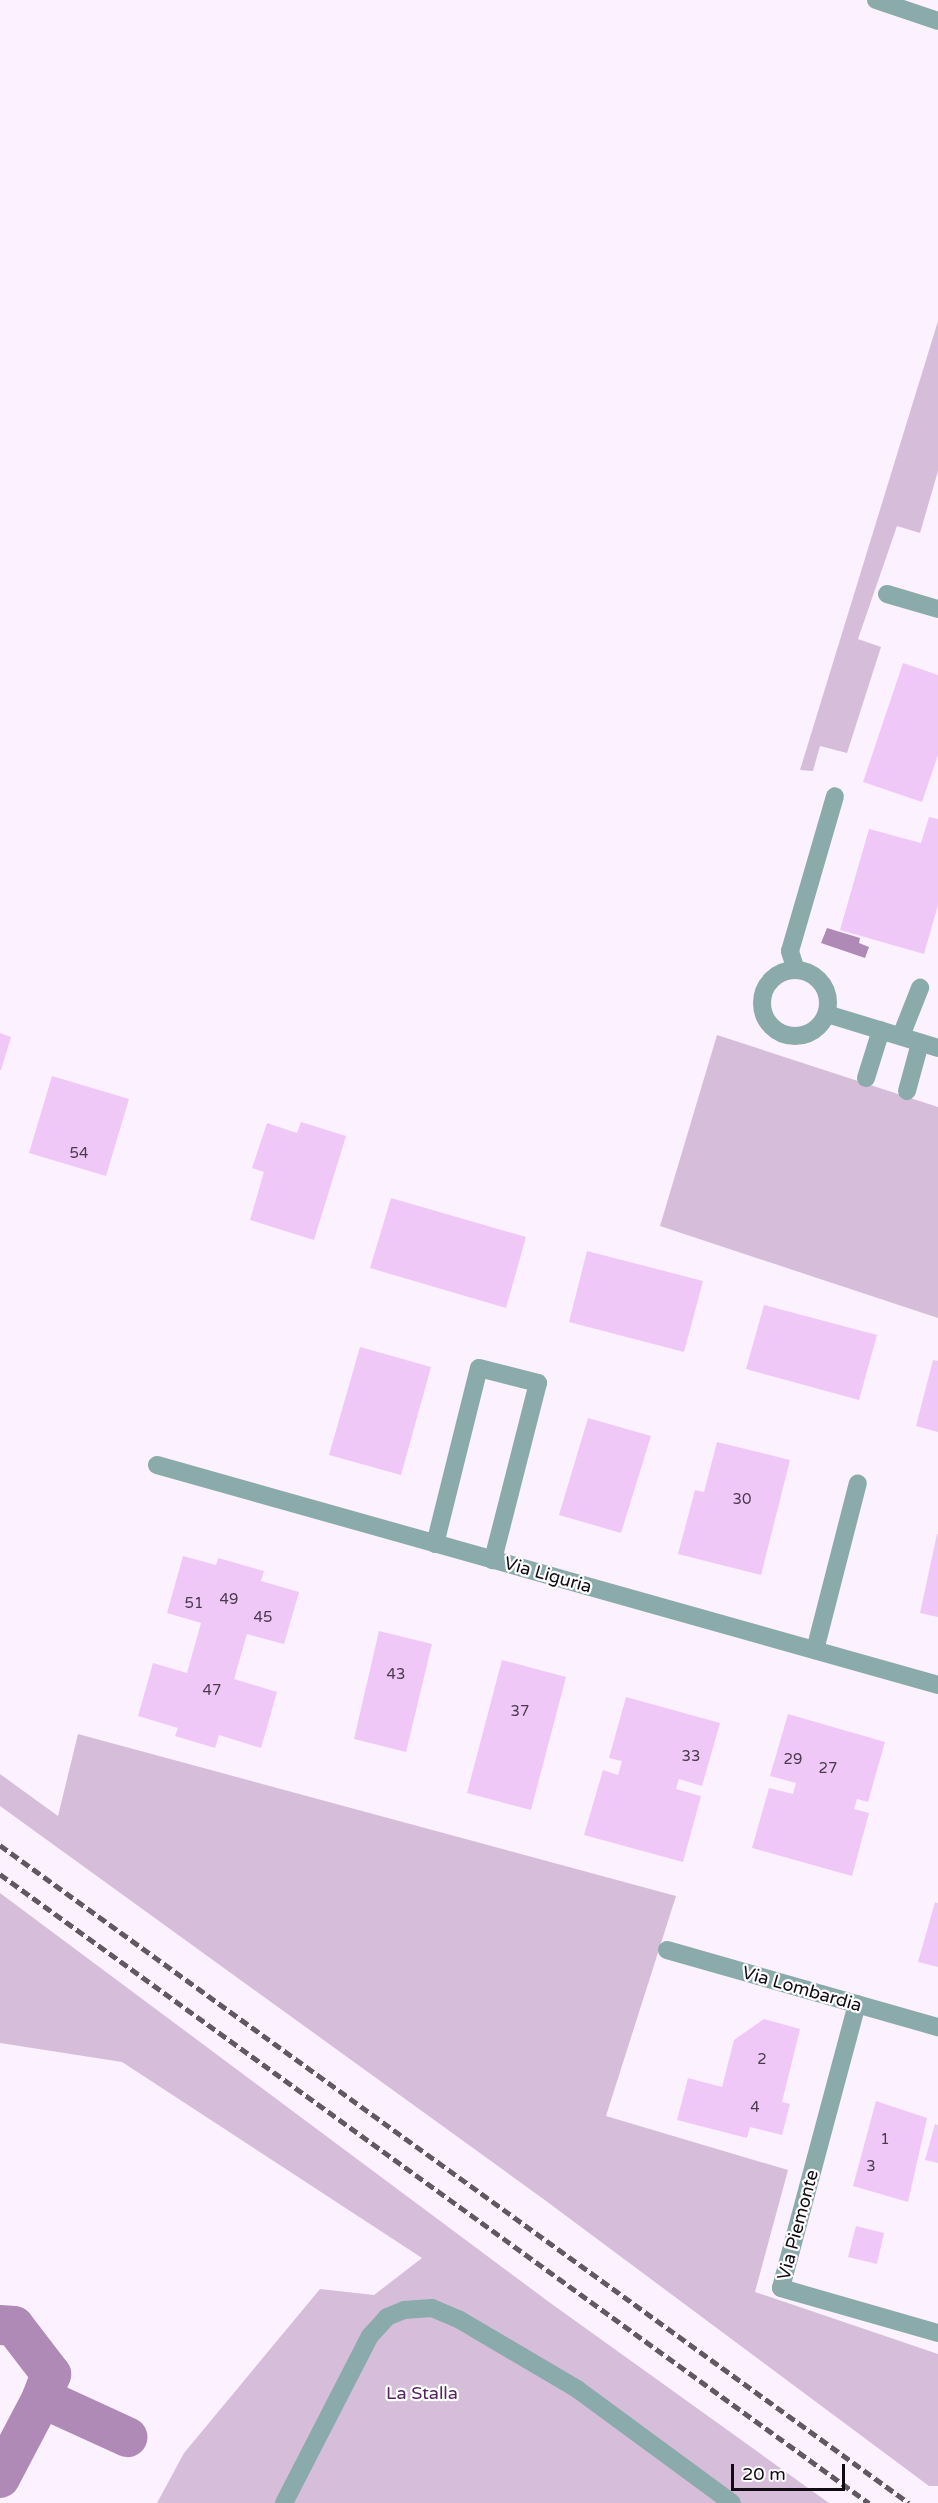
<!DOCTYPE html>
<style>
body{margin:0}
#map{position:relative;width:938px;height:2503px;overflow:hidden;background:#fcf1fe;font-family:"Varela Round",sans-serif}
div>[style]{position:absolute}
.green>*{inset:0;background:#d6bedb}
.water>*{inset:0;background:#af8ab7}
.canal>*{height:40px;margin:-20px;padding:0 20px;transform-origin:20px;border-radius:20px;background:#af8ab7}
.building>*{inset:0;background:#f0c8f8}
.service>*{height:18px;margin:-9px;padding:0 9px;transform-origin:9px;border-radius:9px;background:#8baaab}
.minor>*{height:18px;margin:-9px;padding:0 9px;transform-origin:9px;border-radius:9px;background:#8baaab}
.minor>.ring{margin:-9px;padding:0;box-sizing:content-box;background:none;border:18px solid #8baaab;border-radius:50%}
.rail>*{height:4.5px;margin-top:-2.25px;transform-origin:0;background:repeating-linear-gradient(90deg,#605862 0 9px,transparent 0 13.5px)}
span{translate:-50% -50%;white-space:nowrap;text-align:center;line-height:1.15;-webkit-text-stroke:4.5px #fff;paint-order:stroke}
.number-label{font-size:15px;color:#493a4c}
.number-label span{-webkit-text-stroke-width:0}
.street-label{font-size:18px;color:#110b13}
.park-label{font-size:18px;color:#54255e}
.scale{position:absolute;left:731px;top:2464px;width:114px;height:27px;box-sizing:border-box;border:3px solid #110b13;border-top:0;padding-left:8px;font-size:18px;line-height:21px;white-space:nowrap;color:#110b13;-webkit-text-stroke:4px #fff;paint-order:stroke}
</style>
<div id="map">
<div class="green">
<i style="clip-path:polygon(938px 321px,938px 471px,920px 533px,897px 526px,858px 639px,881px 647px,847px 753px,820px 746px,813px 771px,800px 770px)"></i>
<i style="clip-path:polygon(717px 1035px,938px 1107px,938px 1318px,660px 1226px)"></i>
<i style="clip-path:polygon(78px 1734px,676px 1896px,606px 2116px,788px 2170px,755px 2292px,938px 2354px,938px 2486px,929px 2486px,542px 2198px,0 1806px,0 1774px,58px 1816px)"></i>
<i style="clip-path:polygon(0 1893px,549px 2302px,829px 2503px,157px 2503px,184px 2453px,320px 2289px,374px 2295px,422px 2258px,122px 2062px,0 2043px)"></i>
</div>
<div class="water">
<i style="clip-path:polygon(827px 928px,860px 938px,859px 943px,869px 947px,865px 958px,821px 943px)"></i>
</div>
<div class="canal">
<i style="left:0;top:2325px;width:14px;rotate:4deg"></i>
<i style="left:14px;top:2326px;width:61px;rotate:52.4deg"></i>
<i style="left:51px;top:2374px;width:26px;rotate:111deg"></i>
<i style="left:42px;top:2398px;width:94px;rotate:24.6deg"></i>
<i style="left:0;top:2478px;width:90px;rotate:-62.3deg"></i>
</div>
<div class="building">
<i style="clip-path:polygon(903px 663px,938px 675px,938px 755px,922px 802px,863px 782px)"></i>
<i style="clip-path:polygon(929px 817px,938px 819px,938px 905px,924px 954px,840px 930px,869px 829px,921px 843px)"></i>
<i style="clip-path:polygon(0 1033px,11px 1037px,1px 1070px,0 1070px)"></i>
<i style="clip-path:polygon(52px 1076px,129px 1099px,106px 1176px,29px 1153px)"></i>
<i style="clip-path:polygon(301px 1122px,346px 1136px,314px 1240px,250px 1220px,264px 1172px,252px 1168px,267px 1123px,297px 1133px)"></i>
<i style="clip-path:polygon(391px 1198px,526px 1237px,506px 1308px,370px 1268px)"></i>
<i style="clip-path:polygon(587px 1251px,703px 1281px,684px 1352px,569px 1322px)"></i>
<i style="clip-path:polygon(764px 1305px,877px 1335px,859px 1400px,746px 1369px)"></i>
<i style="clip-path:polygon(360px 1347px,431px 1367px,401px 1475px,329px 1455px)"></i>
<i style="clip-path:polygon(933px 1360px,938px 1361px,938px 1432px,916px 1426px)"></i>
<i style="clip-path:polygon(588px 1418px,651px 1436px,621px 1533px,559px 1515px)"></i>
<i style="clip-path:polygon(717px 1442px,790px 1460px,761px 1575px,678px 1554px,695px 1490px,704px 1492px)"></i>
<i style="clip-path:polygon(937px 1534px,938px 1534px,938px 1617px,920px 1613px)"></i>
<i style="clip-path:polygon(183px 1556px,216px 1565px,218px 1558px,264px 1571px,261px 1581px,299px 1592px,284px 1644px,247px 1634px,234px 1679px,277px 1692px,261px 1748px,219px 1735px,215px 1748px,175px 1736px,178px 1728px,138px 1716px,153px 1663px,187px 1673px,201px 1623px,167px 1613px)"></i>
<i style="clip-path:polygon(379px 1631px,432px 1644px,406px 1752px,354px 1739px)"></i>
<i style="clip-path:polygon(502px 1660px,566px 1677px,531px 1810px,467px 1793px)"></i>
<i style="clip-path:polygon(626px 1697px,720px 1723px,702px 1786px,679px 1779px,676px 1789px,701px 1796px,683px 1862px,584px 1835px,603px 1770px,618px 1775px,622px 1761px,609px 1758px)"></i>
<i style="clip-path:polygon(788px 1714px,885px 1742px,868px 1802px,857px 1799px,854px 1809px,869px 1813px,852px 1876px,752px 1848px,769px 1788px,793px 1794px,796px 1783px,770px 1776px)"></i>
<i style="clip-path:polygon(935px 1902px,938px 1903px,938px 1967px,918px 1962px)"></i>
<i style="clip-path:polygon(764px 2019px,800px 2029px,782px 2102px,790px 2104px,782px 2135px,750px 2127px,747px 2138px,677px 2120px,688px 2078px,722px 2087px,734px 2040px)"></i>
<i style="clip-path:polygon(876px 2101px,927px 2118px,908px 2202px,853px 2186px)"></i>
<i style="clip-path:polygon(935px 2124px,938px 2125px,938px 2163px,925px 2160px)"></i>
<i style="clip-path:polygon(856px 2226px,884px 2233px,877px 2264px,848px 2257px)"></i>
</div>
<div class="service">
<i style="left:876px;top:0;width:65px;rotate:18.7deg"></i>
<i style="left:796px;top:970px;width:20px;rotate:-108deg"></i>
<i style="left:790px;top:951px;width:161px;rotate:-73.8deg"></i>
<i style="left:901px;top:1036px;width:52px;rotate:-68.4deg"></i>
<i style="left:866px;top:1078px;width:50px;rotate:-72.6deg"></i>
<i style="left:907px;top:1091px;width:50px;rotate:-74.8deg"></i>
<i style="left:435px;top:1544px;width:181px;rotate:-76deg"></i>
<i style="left:479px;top:1368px;width:61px;rotate:14.3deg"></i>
<i style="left:538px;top:1383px;width:183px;rotate:104.3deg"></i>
<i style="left:815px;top:1650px;width:172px;rotate:-75.6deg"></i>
<i style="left:284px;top:2503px;width:188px;rotate:-62.8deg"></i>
<i style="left:370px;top:2336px;width:25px;rotate:-48deg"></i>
<i style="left:387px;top:2317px;width:18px;rotate:-22deg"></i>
<i style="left:404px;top:2310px;width:28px;rotate:-4deg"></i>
<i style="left:432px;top:2308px;width:30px;rotate:23deg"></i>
<i style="left:460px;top:2320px;width:136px;rotate:30.5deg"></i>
<i style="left:577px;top:2389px;width:192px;rotate:36.3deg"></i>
</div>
<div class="minor">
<i style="left:887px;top:594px;width:53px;rotate:16.4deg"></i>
<i class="ring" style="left:762px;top:970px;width:48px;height:48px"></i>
<i style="left:827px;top:1014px;width:116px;rotate:17deg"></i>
<i style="left:157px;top:1465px;width:811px;rotate:15.73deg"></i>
<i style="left:667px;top:1950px;width:282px;rotate:15.9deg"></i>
<i style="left:857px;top:2004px;width:294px;rotate:105deg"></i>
<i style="left:781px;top:2288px;width:163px;rotate:16deg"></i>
</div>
<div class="rail">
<i style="left:0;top:1845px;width:1122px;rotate:35.9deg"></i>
<i style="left:0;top:1874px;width:1073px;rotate:35.9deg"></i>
</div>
<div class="number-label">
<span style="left:79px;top:1154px">54</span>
<span style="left:742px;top:1500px">30</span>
<span style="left:229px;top:1600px">49</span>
<span style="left:194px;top:1604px">51</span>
<span style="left:263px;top:1618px">45</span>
<span style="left:396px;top:1675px">43</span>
<span style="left:212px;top:1691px">47</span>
<span style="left:520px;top:1712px">37</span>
<span style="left:691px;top:1757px">33</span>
<span style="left:793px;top:1760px">29</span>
<span style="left:828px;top:1769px">27</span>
<span style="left:762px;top:2060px">2</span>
<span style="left:755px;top:2108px">4</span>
<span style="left:885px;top:2140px">1</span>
<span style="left:871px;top:2167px">3</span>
</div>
<div class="street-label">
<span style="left:548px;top:1575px;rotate:16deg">Via Liguria</span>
<span style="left:802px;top:1989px;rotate:16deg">Via Lombardia</span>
<span style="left:798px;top:2225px;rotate:-75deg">Via Piemonte</span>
</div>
<div class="park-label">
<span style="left:422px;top:2393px">La Stalla</span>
</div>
<div class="scale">20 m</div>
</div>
